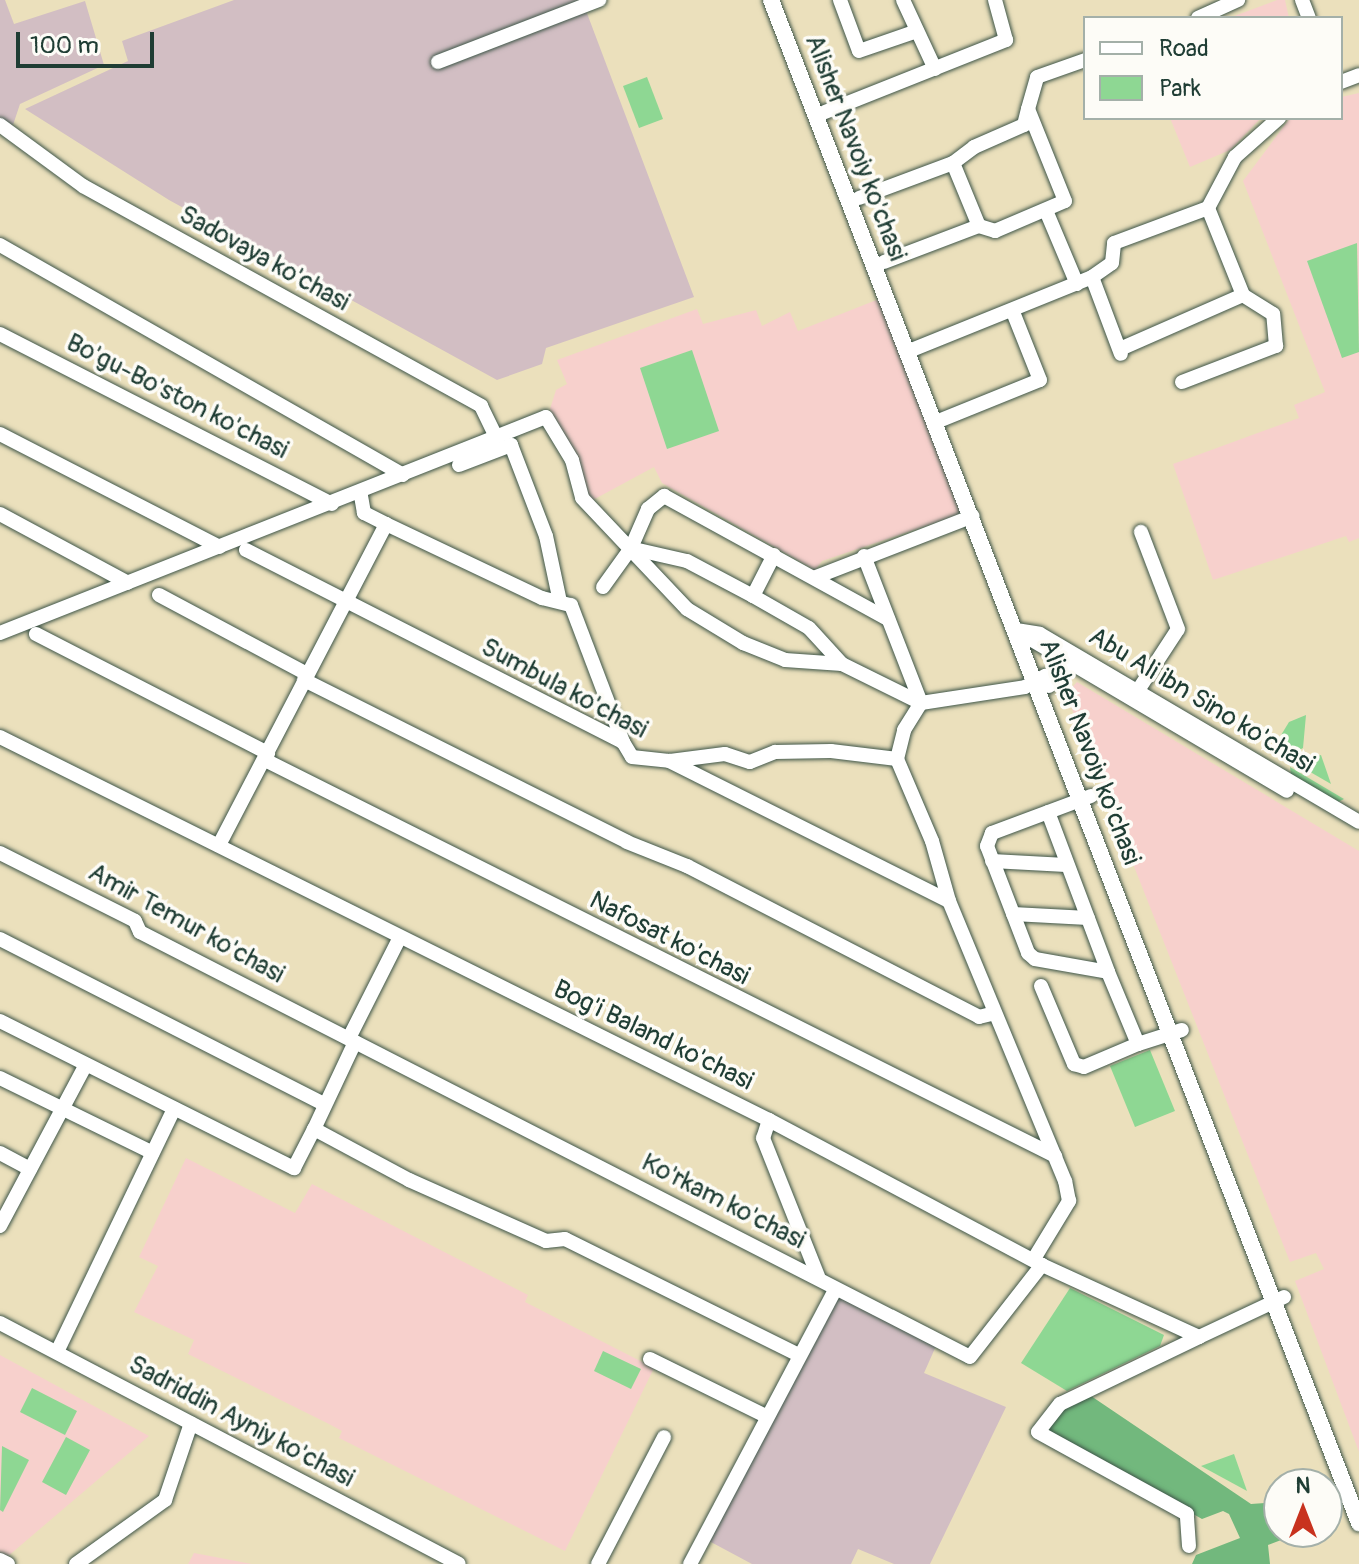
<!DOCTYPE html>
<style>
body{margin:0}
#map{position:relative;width:1359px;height:1564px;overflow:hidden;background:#ebe0bc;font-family:Pangolin,sans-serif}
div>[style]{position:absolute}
.built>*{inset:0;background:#f7d0cc}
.industrial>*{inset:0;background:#d2bec3}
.green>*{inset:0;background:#8ed793}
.forest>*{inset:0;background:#72b87d}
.roads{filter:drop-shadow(0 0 2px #3e5548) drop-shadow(0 0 2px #3e5548)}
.minor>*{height:14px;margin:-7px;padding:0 7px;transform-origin:7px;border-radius:7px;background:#fff}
.major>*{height:16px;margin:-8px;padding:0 8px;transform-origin:8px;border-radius:8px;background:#fff}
span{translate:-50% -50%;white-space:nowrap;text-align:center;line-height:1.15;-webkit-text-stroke:7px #fdfcf7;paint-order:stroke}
.street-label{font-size:26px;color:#1f3d34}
.legend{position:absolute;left:1083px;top:16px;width:260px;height:104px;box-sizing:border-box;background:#fdfcf7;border:2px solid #a4b0a9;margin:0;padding:10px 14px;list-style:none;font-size:24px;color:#1f3d34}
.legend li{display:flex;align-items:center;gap:16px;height:40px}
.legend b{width:40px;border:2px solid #a4b0a9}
.north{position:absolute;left:1263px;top:1468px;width:80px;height:80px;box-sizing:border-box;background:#fdfcf7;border:2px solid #a4b0a9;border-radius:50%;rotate:0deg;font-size:22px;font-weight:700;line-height:32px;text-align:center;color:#1f3d34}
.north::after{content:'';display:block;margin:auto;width:28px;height:36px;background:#c8321e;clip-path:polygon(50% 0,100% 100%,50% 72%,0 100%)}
.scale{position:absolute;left:16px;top:32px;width:138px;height:36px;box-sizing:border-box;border:4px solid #1f3d34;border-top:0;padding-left:10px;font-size:24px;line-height:28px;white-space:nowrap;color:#1f3d34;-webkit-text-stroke:6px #fdfcf7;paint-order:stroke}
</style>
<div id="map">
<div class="built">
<i style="clip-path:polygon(1277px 0,1285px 0,1289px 18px,1229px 18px)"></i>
<i style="clip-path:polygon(1359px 93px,1359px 538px,1349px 542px,1346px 536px,1213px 580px,1173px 464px,1299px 418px,1294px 405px,1325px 392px,1243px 181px,1290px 118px,1341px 118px,1341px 97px)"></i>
<i style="clip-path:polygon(1170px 118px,1261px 118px,1230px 150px,1190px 167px)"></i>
<i style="clip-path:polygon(879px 299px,964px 513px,822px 561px,815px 570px,662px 483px,654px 467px,591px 501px,550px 409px,556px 390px,567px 384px,557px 360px,697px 309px,703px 324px,756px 310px,762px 326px,790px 312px,798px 331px)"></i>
<i style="clip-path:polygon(1077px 682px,1359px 851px,1359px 1452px,1295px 1281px,1324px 1269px,1316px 1253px,1290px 1262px,1066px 694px)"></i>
<i style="clip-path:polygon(186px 1158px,295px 1213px,312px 1184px,528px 1295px,525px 1302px,654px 1368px,565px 1551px,339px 1438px,342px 1431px,329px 1424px,188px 1354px,194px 1340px,134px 1312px,158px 1266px,139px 1257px)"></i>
<i style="clip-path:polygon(0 1355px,149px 1436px,7px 1557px,0 1553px)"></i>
<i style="clip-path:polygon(194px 1553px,252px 1564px,188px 1564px)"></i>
</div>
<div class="industrial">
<i style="clip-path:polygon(0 0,5px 0,14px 24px,85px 1px,104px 65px,20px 104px,13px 125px,0 118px)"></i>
<i style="clip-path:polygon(234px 0,582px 0,694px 297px,546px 348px,542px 364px,497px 380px,169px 200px,25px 109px,128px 61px,122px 41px)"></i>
<i style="clip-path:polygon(838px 1296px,936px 1346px,924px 1373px,1006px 1407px,930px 1564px,894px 1564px,858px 1549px,851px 1564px,752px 1564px,709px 1541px)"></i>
</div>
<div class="green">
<i style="clip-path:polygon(647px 77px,663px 119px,639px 128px,623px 86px)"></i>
<i style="clip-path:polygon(1357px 243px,1359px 352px,1342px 358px,1307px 261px)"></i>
<i style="clip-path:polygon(692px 350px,719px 431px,667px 449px,640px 368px)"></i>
<i style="clip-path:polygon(1306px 715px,1303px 748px,1285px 758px,1272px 750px,1289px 722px)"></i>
<i style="clip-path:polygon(1321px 755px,1331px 784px,1293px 762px)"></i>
<i style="clip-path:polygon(1290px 767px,1344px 799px,1338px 802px,1291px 775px)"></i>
<i style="clip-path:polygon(1150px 1050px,1175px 1111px,1135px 1127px,1110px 1066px)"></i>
<i style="clip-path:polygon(1070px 1288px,1164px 1335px,1160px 1346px,1067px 1391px,1021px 1363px)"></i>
<i style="clip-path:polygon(603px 1351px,641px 1369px,631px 1389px,594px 1371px)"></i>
<i style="clip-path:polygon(32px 1388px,77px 1411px,65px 1435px,20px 1412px)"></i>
<i style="clip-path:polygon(66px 1437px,90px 1450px,66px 1495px,42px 1482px)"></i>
<i style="clip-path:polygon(2px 1446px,29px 1460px,3px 1512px,0 1510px)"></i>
<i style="clip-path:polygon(1234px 1454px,1247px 1491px,1201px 1466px)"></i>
</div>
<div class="forest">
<i style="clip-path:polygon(1091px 1396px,1251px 1504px,1279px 1502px,1279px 1532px,1302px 1532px,1268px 1545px,1270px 1564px,1192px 1564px,1196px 1555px,1240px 1538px,1229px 1514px,1223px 1511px,1202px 1519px,1045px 1430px,1064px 1407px)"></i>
</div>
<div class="roads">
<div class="minor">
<i style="left:840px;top:0;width:54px;rotate:69.6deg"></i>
<i style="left:859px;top:51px;width:61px;rotate:-19deg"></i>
<i style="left:903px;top:0;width:76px;rotate:65.1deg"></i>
<i style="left:1302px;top:0;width:19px;rotate:69deg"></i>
<i style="left:1198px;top:18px;width:44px;rotate:-24.2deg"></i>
<i style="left:438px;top:62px;width:173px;rotate:-21.1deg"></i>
<i style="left:1341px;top:82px;width:19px;rotate:-21deg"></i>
<i style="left:825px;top:112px;width:195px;rotate:-21.7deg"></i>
<i style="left:1006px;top:40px;width:41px;rotate:-105.4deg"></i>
<i style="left:0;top:125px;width:103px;rotate:36.3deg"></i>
<i style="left:83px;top:186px;width:455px;rotate:28.9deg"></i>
<i style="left:481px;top:406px;width:34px;rotate:64deg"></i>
<i style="left:953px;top:163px;width:68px;rotate:67.6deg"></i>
<i style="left:859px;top:198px;width:100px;rotate:-20.4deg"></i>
<i style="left:953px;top:163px;width:26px;rotate:-37deg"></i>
<i style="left:974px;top:147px;width:55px;rotate:-23.7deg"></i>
<i style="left:1024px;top:125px;width:16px;rotate:-76deg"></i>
<i style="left:1208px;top:208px;width:58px;rotate:-62.1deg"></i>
<i style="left:1235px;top:157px;width:59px;rotate:-41.6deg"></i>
<i style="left:1208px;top:208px;width:94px;rotate:68.1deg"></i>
<i style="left:1047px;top:213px;width:77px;rotate:67.1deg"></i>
<i style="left:0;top:245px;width:464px;rotate:29.7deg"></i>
<i style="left:884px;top:262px;width:102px;rotate:-20.8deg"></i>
<i style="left:979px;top:226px;width:17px;rotate:17deg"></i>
<i style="left:995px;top:231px;width:76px;rotate:-23.2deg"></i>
<i style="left:1065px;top:201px;width:99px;rotate:-111.9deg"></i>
<i style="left:1028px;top:109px;width:33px;rotate:-74deg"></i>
<i style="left:1037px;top:77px;width:51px;rotate:-19.5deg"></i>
<i style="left:1092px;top:277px;width:82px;rotate:69.4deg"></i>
<i style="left:0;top:334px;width:373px;rotate:27.1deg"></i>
<i style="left:1120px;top:349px;width:134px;rotate:-23.7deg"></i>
<i style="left:909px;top:351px;width:197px;rotate:-22deg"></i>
<i style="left:1092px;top:277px;width:24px;rotate:-35deg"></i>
<i style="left:1112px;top:263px;width:20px;rotate:-84deg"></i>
<i style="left:1114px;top:243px;width:100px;rotate:-20.4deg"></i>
<i style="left:1182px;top:382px;width:101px;rotate:-21deg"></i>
<i style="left:1276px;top:346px;width:32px;rotate:-95deg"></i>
<i style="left:1273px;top:314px;width:36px;rotate:-148deg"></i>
<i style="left:936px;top:422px;width:112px;rotate:-22deg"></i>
<i style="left:1040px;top:380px;width:73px;rotate:-111.7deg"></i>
<i style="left:0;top:434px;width:247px;rotate:27.2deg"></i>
<i style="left:459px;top:465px;width:56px;rotate:-21deg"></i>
<i style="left:511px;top:445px;width:97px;rotate:69deg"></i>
<i style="left:546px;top:536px;width:67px;rotate:78deg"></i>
<i style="left:0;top:514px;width:145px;rotate:28.3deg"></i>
<i style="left:386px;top:524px;width:173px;rotate:25.4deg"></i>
<i style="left:542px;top:598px;width:30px;rotate:14deg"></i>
<i style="left:571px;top:605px;width:147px;rotate:69.2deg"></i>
<i style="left:634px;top:549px;width:54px;rotate:12.8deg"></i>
<i style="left:687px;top:561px;width:75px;rotate:27.9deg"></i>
<i style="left:753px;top:596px;width:64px;rotate:29.7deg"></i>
<i style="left:809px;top:628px;width:49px;rotate:47.5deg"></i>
<i style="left:246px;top:550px;width:423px;rotate:27deg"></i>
<i style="left:623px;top:742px;width:17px;rotate:59deg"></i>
<i style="left:632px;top:757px;width:37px;rotate:6deg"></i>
<i style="left:669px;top:761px;width:313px;rotate:26.6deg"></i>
<i style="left:864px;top:556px;width:158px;rotate:68.8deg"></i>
<i style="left:816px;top:577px;width:168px;rotate:-21.2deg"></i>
<i style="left:603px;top:587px;width:48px;rotate:-54.3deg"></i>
<i style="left:631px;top:548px;width:43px;rotate:-66.4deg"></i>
<i style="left:648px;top:509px;width:21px;rotate:-39deg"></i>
<i style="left:664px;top:496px;width:256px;rotate:28.8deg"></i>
<i style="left:159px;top:595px;width:168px;rotate:28.1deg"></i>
<i style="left:753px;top:596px;width:46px;rotate:-62.9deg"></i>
<i style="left:1016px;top:630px;width:24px;rotate:9deg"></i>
<i style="left:1040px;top:634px;width:370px;rotate:30.5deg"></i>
<i style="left:0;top:633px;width:587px;rotate:-21.58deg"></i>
<i style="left:546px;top:417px;width:50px;rotate:58.8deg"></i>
<i style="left:572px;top:460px;width:39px;rotate:75deg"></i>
<i style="left:582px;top:498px;width:153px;rotate:46.6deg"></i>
<i style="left:687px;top:609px;width:66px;rotate:31.3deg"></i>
<i style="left:743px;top:643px;width:45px;rotate:22deg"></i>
<i style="left:785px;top:660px;width:57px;rotate:4deg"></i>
<i style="left:842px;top:664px;width:88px;rotate:26.3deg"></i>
<i style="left:36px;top:634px;width:261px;rotate:27.2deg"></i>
<i style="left:1020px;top:640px;width:12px"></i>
<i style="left:1032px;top:640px;width:296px;rotate:30.6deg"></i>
<i style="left:304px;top:680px;width:361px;rotate:26.6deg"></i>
<i style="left:627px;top:842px;width:65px;rotate:21.8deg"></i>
<i style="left:687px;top:866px;width:329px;rotate:27.3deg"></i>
<i style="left:979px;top:1017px;width:16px;rotate:-14deg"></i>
<i style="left:1049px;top:686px;width:14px;rotate:-65deg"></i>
<i style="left:1055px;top:673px;width:17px;rotate:-33deg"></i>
<i style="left:1133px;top:698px;width:82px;rotate:-56.9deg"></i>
<i style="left:1178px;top:629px;width:104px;rotate:-110.9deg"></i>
<i style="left:0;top:737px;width:859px;rotate:26.48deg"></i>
<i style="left:769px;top:1120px;width:309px;rotate:28deg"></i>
<i style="left:1042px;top:1265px;width:173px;rotate:24.6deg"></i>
<i style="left:1199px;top:1337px;width:94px;rotate:-25.2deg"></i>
<i style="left:265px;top:760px;width:884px;rotate:26.62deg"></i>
<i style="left:670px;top:761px;width:55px;rotate:-7.3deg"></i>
<i style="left:725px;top:754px;width:26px;rotate:18deg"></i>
<i style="left:750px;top:762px;width:27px;rotate:-22deg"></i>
<i style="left:775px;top:752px;width:56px;rotate:-1deg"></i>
<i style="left:831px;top:751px;width:66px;rotate:6.9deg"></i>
<i style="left:1091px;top:796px;width:106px;rotate:159.5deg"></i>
<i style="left:992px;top:833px;width:14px;rotate:111deg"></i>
<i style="left:987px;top:846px;width:115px;rotate:69deg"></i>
<i style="left:1028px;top:953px;width:9px;rotate:41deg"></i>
<i style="left:1035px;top:959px;width:74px;rotate:10.1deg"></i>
<i style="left:1108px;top:972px;width:78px;rotate:67.4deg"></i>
<i style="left:1138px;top:1044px;width:46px;rotate:-17.7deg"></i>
<i style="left:1048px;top:812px;width:171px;rotate:69.4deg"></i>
<i style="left:219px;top:845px;width:362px;rotate:-62.5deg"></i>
<i style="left:386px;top:524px;width:25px;rotate:-153deg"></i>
<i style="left:364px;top:513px;width:22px;rotate:-100deg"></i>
<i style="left:0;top:853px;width:151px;rotate:26.7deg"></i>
<i style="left:135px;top:921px;width:12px;rotate:66deg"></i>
<i style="left:140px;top:932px;width:932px;rotate:27.11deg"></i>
<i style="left:970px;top:1357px;width:117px;rotate:-52deg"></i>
<i style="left:992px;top:861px;width:74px;rotate:3.1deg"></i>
<i style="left:1013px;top:914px;width:75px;rotate:3.1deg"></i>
<i style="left:0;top:939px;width:364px;rotate:27deg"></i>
<i style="left:1041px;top:986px;width:85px;rotate:67.1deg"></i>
<i style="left:1074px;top:1064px;width:10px;rotate:17deg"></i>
<i style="left:1084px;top:1067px;width:59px;rotate:-23.1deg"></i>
<i style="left:0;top:1021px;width:329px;rotate:26.6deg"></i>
<i style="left:294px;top:1168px;width:44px;rotate:-62.9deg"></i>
<i style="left:349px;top:1038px;width:113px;rotate:-63.2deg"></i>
<i style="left:355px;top:1042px;width:96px;rotate:115.2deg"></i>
<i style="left:314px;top:1129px;width:108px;rotate:28.2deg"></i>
<i style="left:409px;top:1180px;width:150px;rotate:24deg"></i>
<i style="left:546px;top:1241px;width:19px;rotate:-6deg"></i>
<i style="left:565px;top:1239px;width:261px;rotate:26.4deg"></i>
<i style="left:0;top:1078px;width:170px;rotate:26.1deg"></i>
<i style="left:769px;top:1120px;width:19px;rotate:108deg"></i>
<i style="left:763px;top:1138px;width:149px;rotate:68.3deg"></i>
<i style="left:0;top:1153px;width:34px;rotate:28deg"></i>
<i style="left:0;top:1226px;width:183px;rotate:-62deg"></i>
<i style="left:1035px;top:1257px;width:66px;rotate:-58.7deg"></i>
<i style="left:1069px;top:1201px;width:20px;rotate:-101deg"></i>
<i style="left:1065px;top:1181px;width:303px;rotate:-112.5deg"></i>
<i style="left:949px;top:901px;width:62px;rotate:-105.8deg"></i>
<i style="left:932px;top:841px;width:89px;rotate:-113.1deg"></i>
<i style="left:897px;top:759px;width:30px;rotate:-76deg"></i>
<i style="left:904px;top:730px;width:32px;rotate:-58deg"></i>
<i style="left:921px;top:703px;width:105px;rotate:-8.7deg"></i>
<i style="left:1025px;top:687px;width:23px;rotate:-29deg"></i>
<i style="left:0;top:1323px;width:518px;rotate:27.7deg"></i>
<i style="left:57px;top:1352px;width:270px;rotate:-64.3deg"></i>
<i style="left:650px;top:1359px;width:129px;rotate:26.2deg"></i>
<i style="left:1189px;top:1546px;width:32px;rotate:-94deg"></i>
<i style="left:1187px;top:1514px;width:170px;rotate:-151.2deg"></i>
<i style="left:1038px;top:1432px;width:36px;rotate:-52deg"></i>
<i style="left:1060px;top:1404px;width:154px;rotate:-25.7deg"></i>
<i style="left:0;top:1560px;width:9px;rotate:27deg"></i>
<i style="left:76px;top:1564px;width:110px;rotate:-35.7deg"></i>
<i style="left:165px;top:1500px;width:81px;rotate:-71.3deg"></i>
<i style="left:598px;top:1564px;width:143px;rotate:-62.5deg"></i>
<i style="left:690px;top:1564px;width:310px;rotate:-62.1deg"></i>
</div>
<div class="major">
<i style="left:771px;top:0;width:1633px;rotate:68.89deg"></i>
</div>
</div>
<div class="street-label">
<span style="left:855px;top:148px;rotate:69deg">Alisher Navoiy ko'chasi</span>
<span style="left:264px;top:259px;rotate:29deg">Sadovaya ko'chasi</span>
<span style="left:177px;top:397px;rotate:27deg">Bo'gu-Bo'ston ko'chasi</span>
<span style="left:564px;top:689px;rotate:28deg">Sumbula ko'chasi</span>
<span style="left:1201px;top:701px;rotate:31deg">Abu Ali ibn Sino ko'chasi</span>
<span style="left:1089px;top:752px;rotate:69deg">Alisher Navoiy ko'chasi</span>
<span style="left:186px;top:924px;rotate:29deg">Amir Temur ko'chasi</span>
<span style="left:669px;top:939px;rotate:27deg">Nafosat ko'chasi</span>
<span style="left:653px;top:1036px;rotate:26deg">Bog'i Baland ko'chasi</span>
<span style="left:723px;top:1202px;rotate:27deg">Ko'rkam ko'chasi</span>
<span style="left:241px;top:1422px;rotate:28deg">Sadriddin Ayniy ko'chasi</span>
</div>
<ul class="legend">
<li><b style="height:10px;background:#fff"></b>Road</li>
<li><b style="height:22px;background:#8ed793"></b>Park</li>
</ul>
<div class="north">N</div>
<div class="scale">100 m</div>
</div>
